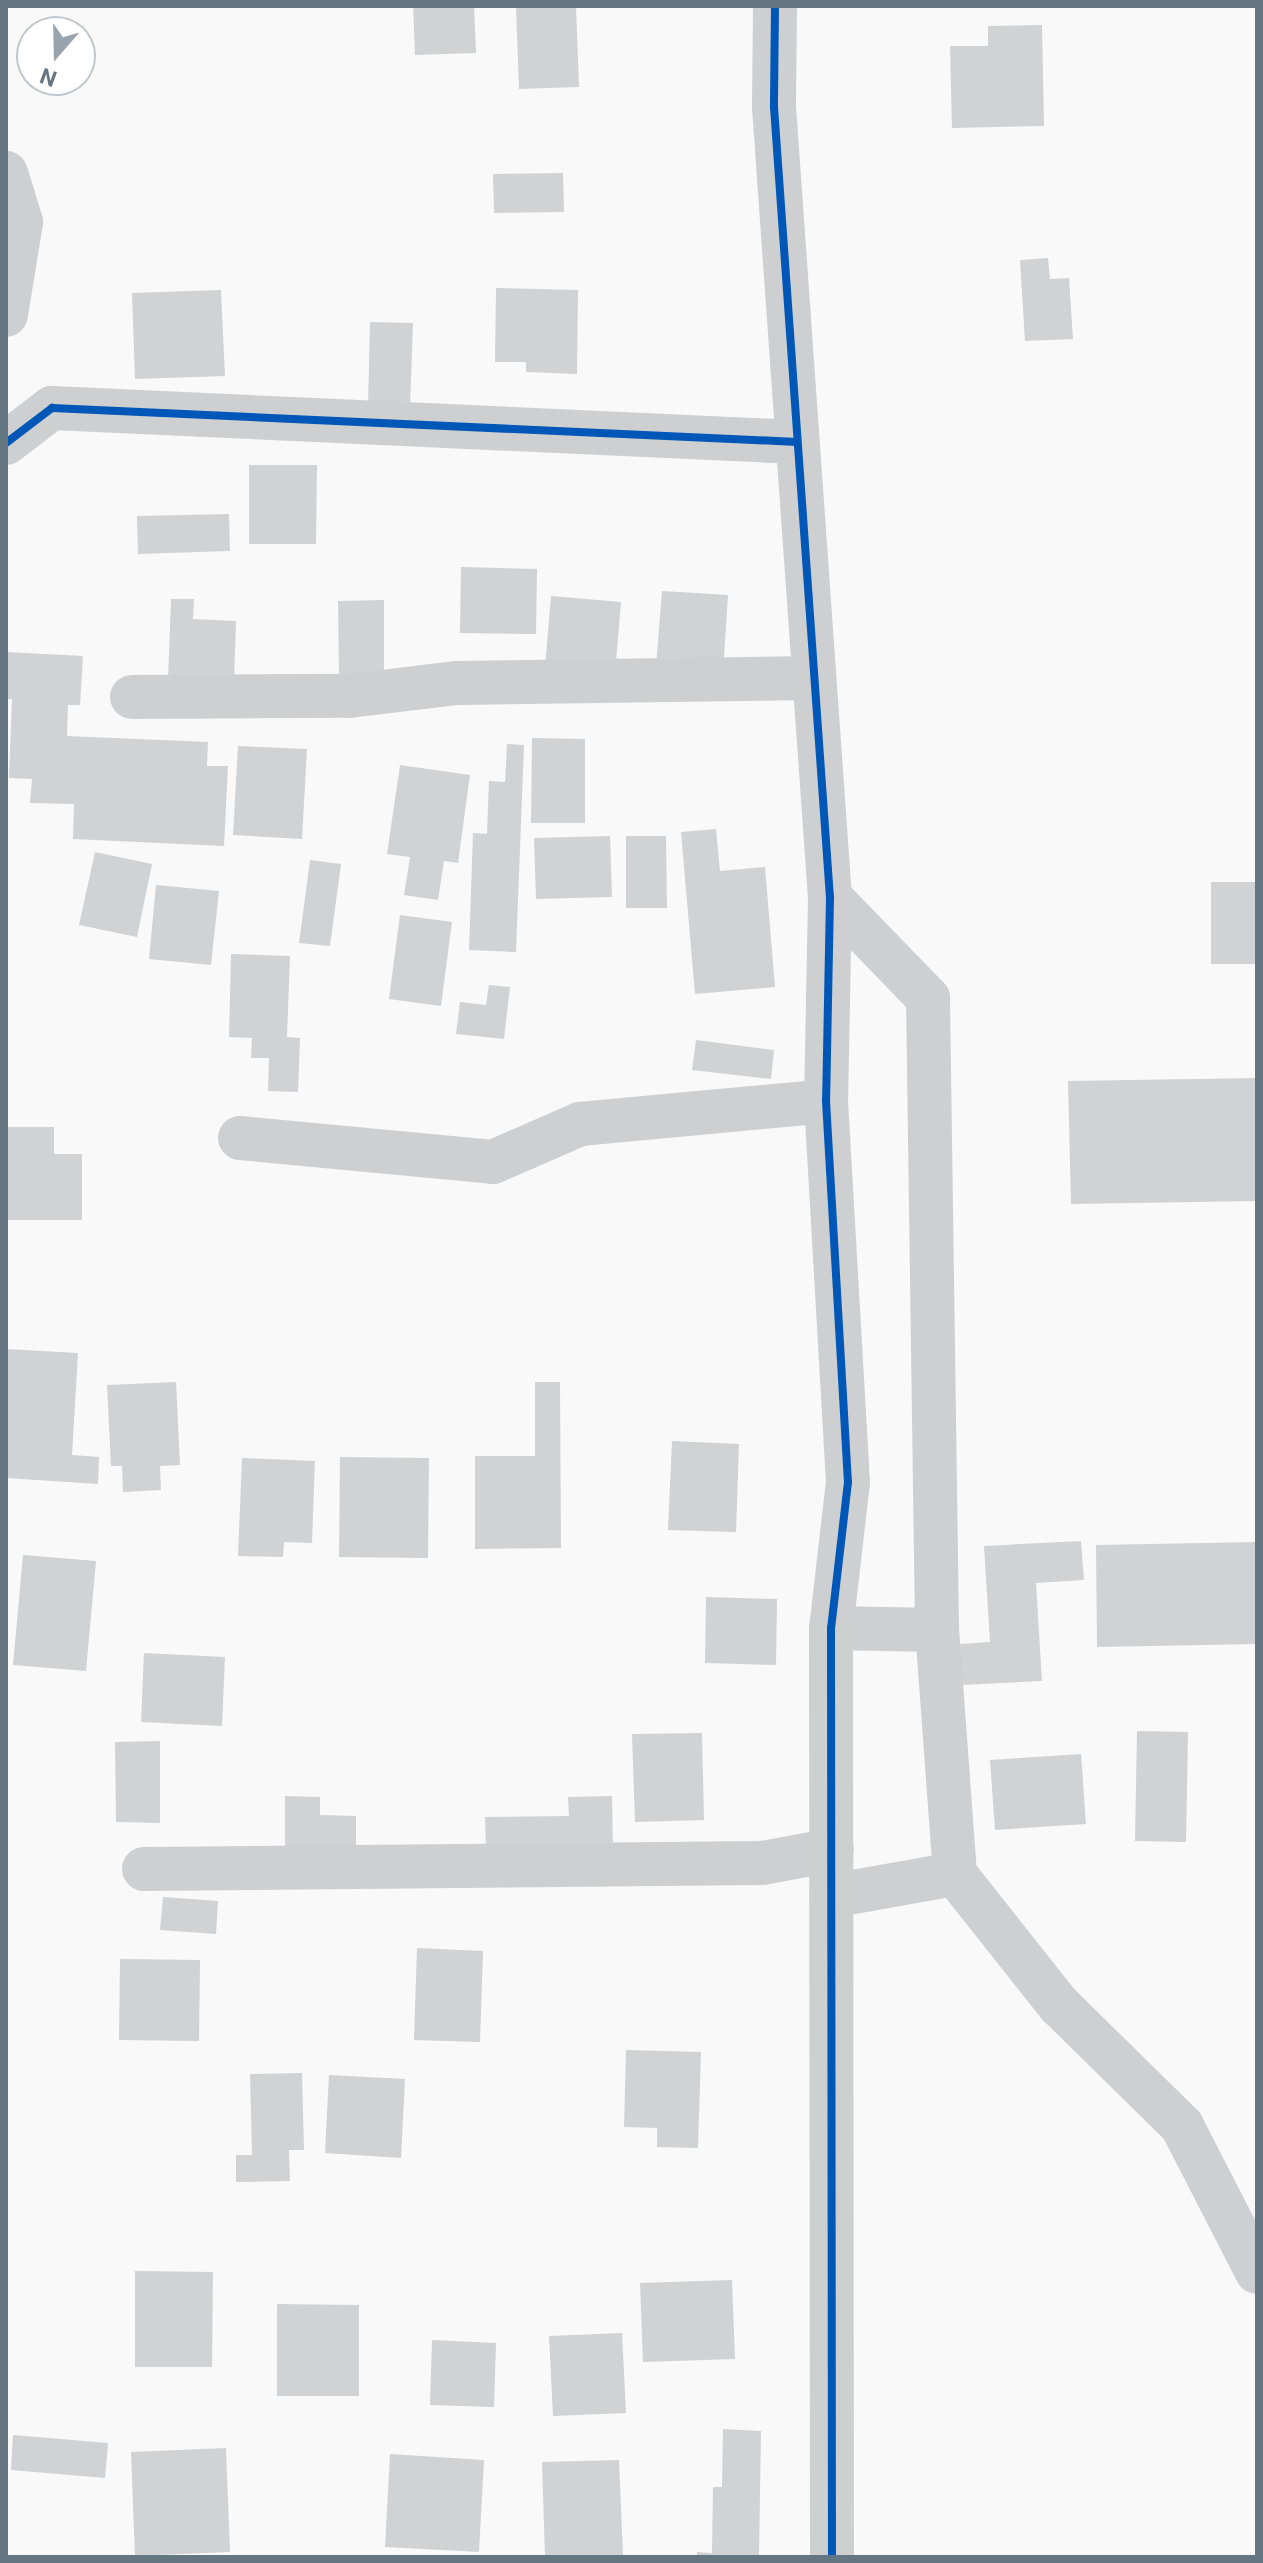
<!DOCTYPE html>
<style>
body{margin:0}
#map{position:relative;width:1263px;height:2563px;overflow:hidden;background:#f9f9f9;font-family:Roboto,sans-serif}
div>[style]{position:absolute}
.building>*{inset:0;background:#d0d2d3}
.minor>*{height:44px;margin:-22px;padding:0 22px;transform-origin:22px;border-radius:22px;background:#cecfd0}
.cycleway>*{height:8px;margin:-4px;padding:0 4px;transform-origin:4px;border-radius:4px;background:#0057b8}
span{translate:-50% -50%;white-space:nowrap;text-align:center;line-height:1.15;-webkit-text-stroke:8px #fff;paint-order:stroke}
.frame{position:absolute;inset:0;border:8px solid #657683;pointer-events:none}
.north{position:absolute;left:16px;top:16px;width:80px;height:80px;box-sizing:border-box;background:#fff;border:2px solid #c1c8cd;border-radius:50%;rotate:200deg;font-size:22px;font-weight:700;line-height:32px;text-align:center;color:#657683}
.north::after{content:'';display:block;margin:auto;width:28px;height:36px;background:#99a4ac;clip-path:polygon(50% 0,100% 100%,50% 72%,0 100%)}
</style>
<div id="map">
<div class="building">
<i style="clip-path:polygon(413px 6px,474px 6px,476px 53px,415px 55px)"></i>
<i style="clip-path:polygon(516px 6px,576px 6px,579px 87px,519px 89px)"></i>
<i style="clip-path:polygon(1042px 25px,1044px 126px,952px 128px,950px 46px,988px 46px,988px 26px)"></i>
<i style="clip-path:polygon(563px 173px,564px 212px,494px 213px,493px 174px)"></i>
<i style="clip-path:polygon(1048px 258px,1050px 279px,1069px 278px,1073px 339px,1025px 341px,1020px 260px)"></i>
<i style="clip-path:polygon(496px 288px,578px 290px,577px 374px,526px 372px,526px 362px,495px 362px)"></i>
<i style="clip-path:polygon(221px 290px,225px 376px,135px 379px,132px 293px)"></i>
<i style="clip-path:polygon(370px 322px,413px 323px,410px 408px,368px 407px)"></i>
<i style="clip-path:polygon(249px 465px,317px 465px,316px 544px,249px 544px)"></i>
<i style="clip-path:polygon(229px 514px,230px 551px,138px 554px,137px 516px)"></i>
<i style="clip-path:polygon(461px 567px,537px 569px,536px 634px,460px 633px)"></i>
<i style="clip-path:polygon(662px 591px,728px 595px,723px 672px,656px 667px)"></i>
<i style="clip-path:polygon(551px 596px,621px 602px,615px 674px,545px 667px)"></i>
<i style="clip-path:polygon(171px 599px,194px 599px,193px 619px,236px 621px,234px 683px,168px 680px)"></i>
<i style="clip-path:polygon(384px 600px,384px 674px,339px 675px,338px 601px)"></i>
<i style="clip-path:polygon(6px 652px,83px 656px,80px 705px,68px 705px,67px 736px,208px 742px,207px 766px,228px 766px,224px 846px,73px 839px,74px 804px,30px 803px,32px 779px,9px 778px,12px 699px,6px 699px)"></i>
<i style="clip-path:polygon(532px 738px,585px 739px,585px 823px,531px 823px)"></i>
<i style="clip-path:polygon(507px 744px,524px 745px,516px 952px,469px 950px,473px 833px,487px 834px,489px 781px,505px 782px)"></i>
<i style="clip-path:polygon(238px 746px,307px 749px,302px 839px,233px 835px)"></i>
<i style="clip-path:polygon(400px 765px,470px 775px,458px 863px,444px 861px,438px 900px,404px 895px,410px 857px,387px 854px)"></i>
<i style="clip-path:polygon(716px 829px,720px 871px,765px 867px,775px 987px,695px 994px,681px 832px)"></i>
<i style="clip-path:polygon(610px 836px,612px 897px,536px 899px,534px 838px)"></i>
<i style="clip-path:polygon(626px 836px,666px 836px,667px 908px,626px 908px)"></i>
<i style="clip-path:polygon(95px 852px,152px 864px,137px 937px,79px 925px)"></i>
<i style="clip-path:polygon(310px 860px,341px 864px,330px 946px,299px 943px)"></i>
<i style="clip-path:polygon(1211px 882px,1257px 882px,1257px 964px,1211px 964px)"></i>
<i style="clip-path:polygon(156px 885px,219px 891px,211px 965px,149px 959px)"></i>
<i style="clip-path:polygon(400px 915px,452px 922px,441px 1006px,389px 999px)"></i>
<i style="clip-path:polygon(231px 954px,290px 956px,287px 1037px,300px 1038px,298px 1092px,268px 1091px,269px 1058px,251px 1058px,252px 1038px,229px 1037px)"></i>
<i style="clip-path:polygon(489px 985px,510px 987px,504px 1039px,456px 1034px,460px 1002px,486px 1005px)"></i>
<i style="clip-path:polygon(696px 1040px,774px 1050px,771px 1079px,692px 1070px)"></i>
<i style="clip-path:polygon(1257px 1078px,1257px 1201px,1071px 1204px,1068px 1081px)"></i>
<i style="clip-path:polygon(6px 1127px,54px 1127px,54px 1154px,82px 1154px,82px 1220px,6px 1220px)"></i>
<i style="clip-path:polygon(6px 1349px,78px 1353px,72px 1455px,99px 1457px,98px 1484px,6px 1478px)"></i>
<i style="clip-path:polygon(176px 1382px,180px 1465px,160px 1466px,161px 1490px,123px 1492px,122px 1466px,111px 1466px,107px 1385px)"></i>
<i style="clip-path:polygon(535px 1382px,560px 1382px,561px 1548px,475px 1549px,475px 1456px,535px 1456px)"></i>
<i style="clip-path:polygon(672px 1441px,739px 1444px,736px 1532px,668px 1530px)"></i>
<i style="clip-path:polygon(340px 1457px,429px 1458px,428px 1558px,339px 1557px)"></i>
<i style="clip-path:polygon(242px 1458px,315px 1461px,312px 1543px,284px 1542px,283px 1557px,238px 1556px)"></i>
<i style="clip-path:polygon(1081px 1541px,1084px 1580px,1036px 1583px,1042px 1681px,962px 1685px,960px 1644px,990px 1642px,984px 1546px)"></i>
<i style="clip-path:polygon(1257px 1542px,1257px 1644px,1097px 1647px,1096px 1545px)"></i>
<i style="clip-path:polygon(23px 1555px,96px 1561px,86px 1671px,13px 1665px)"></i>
<i style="clip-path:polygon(706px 1597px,777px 1599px,776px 1665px,705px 1663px)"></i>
<i style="clip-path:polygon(144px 1653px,225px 1657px,222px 1726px,141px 1722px)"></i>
<i style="clip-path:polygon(1137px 1731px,1188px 1732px,1186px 1842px,1135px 1841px)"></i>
<i style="clip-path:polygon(702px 1733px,704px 1820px,635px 1822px,632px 1734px)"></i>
<i style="clip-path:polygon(160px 1741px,160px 1823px,116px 1822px,115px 1742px)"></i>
<i style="clip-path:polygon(1081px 1754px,1086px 1824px,995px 1830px,990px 1760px)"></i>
<i style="clip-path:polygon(285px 1796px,320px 1797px,320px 1815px,356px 1816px,356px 1851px,285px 1850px)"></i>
<i style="clip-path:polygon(612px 1796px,613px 1849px,486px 1852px,485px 1817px,569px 1816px,568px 1797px)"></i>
<i style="clip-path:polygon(163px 1897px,218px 1901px,216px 1934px,160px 1930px)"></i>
<i style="clip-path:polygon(417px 1948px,483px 1951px,480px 2042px,414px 2040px)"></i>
<i style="clip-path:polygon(120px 1959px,200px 1960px,199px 2041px,119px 2040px)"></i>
<i style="clip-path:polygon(626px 2050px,701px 2052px,698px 2148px,657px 2147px,657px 2128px,624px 2127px)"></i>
<i style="clip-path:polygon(302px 2073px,304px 2150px,289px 2150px,290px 2181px,236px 2182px,236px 2155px,252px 2155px,250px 2074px)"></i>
<i style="clip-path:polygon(329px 2075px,405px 2079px,401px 2158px,325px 2153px)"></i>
<i style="clip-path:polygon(135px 2271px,213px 2272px,212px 2367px,135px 2367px)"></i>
<i style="clip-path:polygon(732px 2280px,735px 2359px,643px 2362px,640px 2283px)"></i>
<i style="clip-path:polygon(277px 2304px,359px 2305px,359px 2396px,277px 2396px)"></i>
<i style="clip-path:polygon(622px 2333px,626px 2413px,553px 2416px,549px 2336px)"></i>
<i style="clip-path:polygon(432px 2340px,496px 2343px,494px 2407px,430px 2405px)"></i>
<i style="clip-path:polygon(723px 2429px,761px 2431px,759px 2557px,697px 2557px,697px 2552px,712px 2553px,713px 2487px,722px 2487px)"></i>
<i style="clip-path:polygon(13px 2435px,108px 2443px,105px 2478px,11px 2470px)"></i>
<i style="clip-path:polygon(226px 2448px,230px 2552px,135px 2556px,131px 2452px)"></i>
<i style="clip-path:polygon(390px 2454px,484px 2460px,479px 2552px,385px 2547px)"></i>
<i style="clip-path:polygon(619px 2460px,623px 2555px,545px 2557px,542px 2462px)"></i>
</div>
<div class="minor">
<i style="left:775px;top:6px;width:101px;rotate:90.6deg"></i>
<i style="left:774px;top:107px;width:792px;rotate:85.95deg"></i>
<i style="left:830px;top:897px;width:204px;rotate:91.1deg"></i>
<i style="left:826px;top:1101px;width:382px;rotate:86.7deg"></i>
<i style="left:848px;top:1482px;width:147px;rotate:96.6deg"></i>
<i style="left:831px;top:1628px;width:929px;rotate:89.94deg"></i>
<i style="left:6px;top:173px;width:51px;rotate:73deg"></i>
<i style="left:21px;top:222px;width:94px;rotate:99.2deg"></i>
<i style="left:6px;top:443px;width:58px;rotate:-37.3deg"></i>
<i style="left:52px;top:408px;width:746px;rotate:2.61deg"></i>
<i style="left:132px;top:697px;width:217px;rotate:-0.3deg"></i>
<i style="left:349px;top:696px;width:109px;rotate:-6.9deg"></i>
<i style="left:457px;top:683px;width:357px;rotate:-0.8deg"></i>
<i style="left:830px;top:897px;width:141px;rotate:45.9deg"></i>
<i style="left:928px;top:998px;width:632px;rotate:89.18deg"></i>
<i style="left:937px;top:1630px;width:106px;rotate:-178.9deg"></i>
<i style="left:240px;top:1138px;width:254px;rotate:5.4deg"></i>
<i style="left:493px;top:1162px;width:95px;rotate:-23.6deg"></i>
<i style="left:580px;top:1124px;width:247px;rotate:-5.3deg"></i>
<i style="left:144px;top:1869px;width:618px;rotate:-0.56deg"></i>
<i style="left:762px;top:1863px;width:71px;rotate:-10.5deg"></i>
<i style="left:955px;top:1874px;width:167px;rotate:51.6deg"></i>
<i style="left:1059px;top:2005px;width:173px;rotate:44.5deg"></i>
<i style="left:1182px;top:2126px;width:164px;rotate:62.8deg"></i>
<i style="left:831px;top:1896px;width:126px;rotate:-10.1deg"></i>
<i style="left:955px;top:1874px;width:245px;rotate:-94.2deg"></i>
</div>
<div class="cycleway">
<i style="left:775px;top:6px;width:101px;rotate:90.6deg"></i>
<i style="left:774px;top:107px;width:792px;rotate:85.95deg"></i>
<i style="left:830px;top:897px;width:204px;rotate:91.1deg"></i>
<i style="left:826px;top:1101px;width:382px;rotate:86.7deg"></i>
<i style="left:848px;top:1482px;width:147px;rotate:96.6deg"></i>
<i style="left:831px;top:1628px;width:929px;rotate:89.94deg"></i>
<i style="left:6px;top:443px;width:58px;rotate:-37.3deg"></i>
<i style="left:52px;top:408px;width:746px;rotate:2.61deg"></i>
</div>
<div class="frame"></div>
<div class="north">N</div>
</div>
